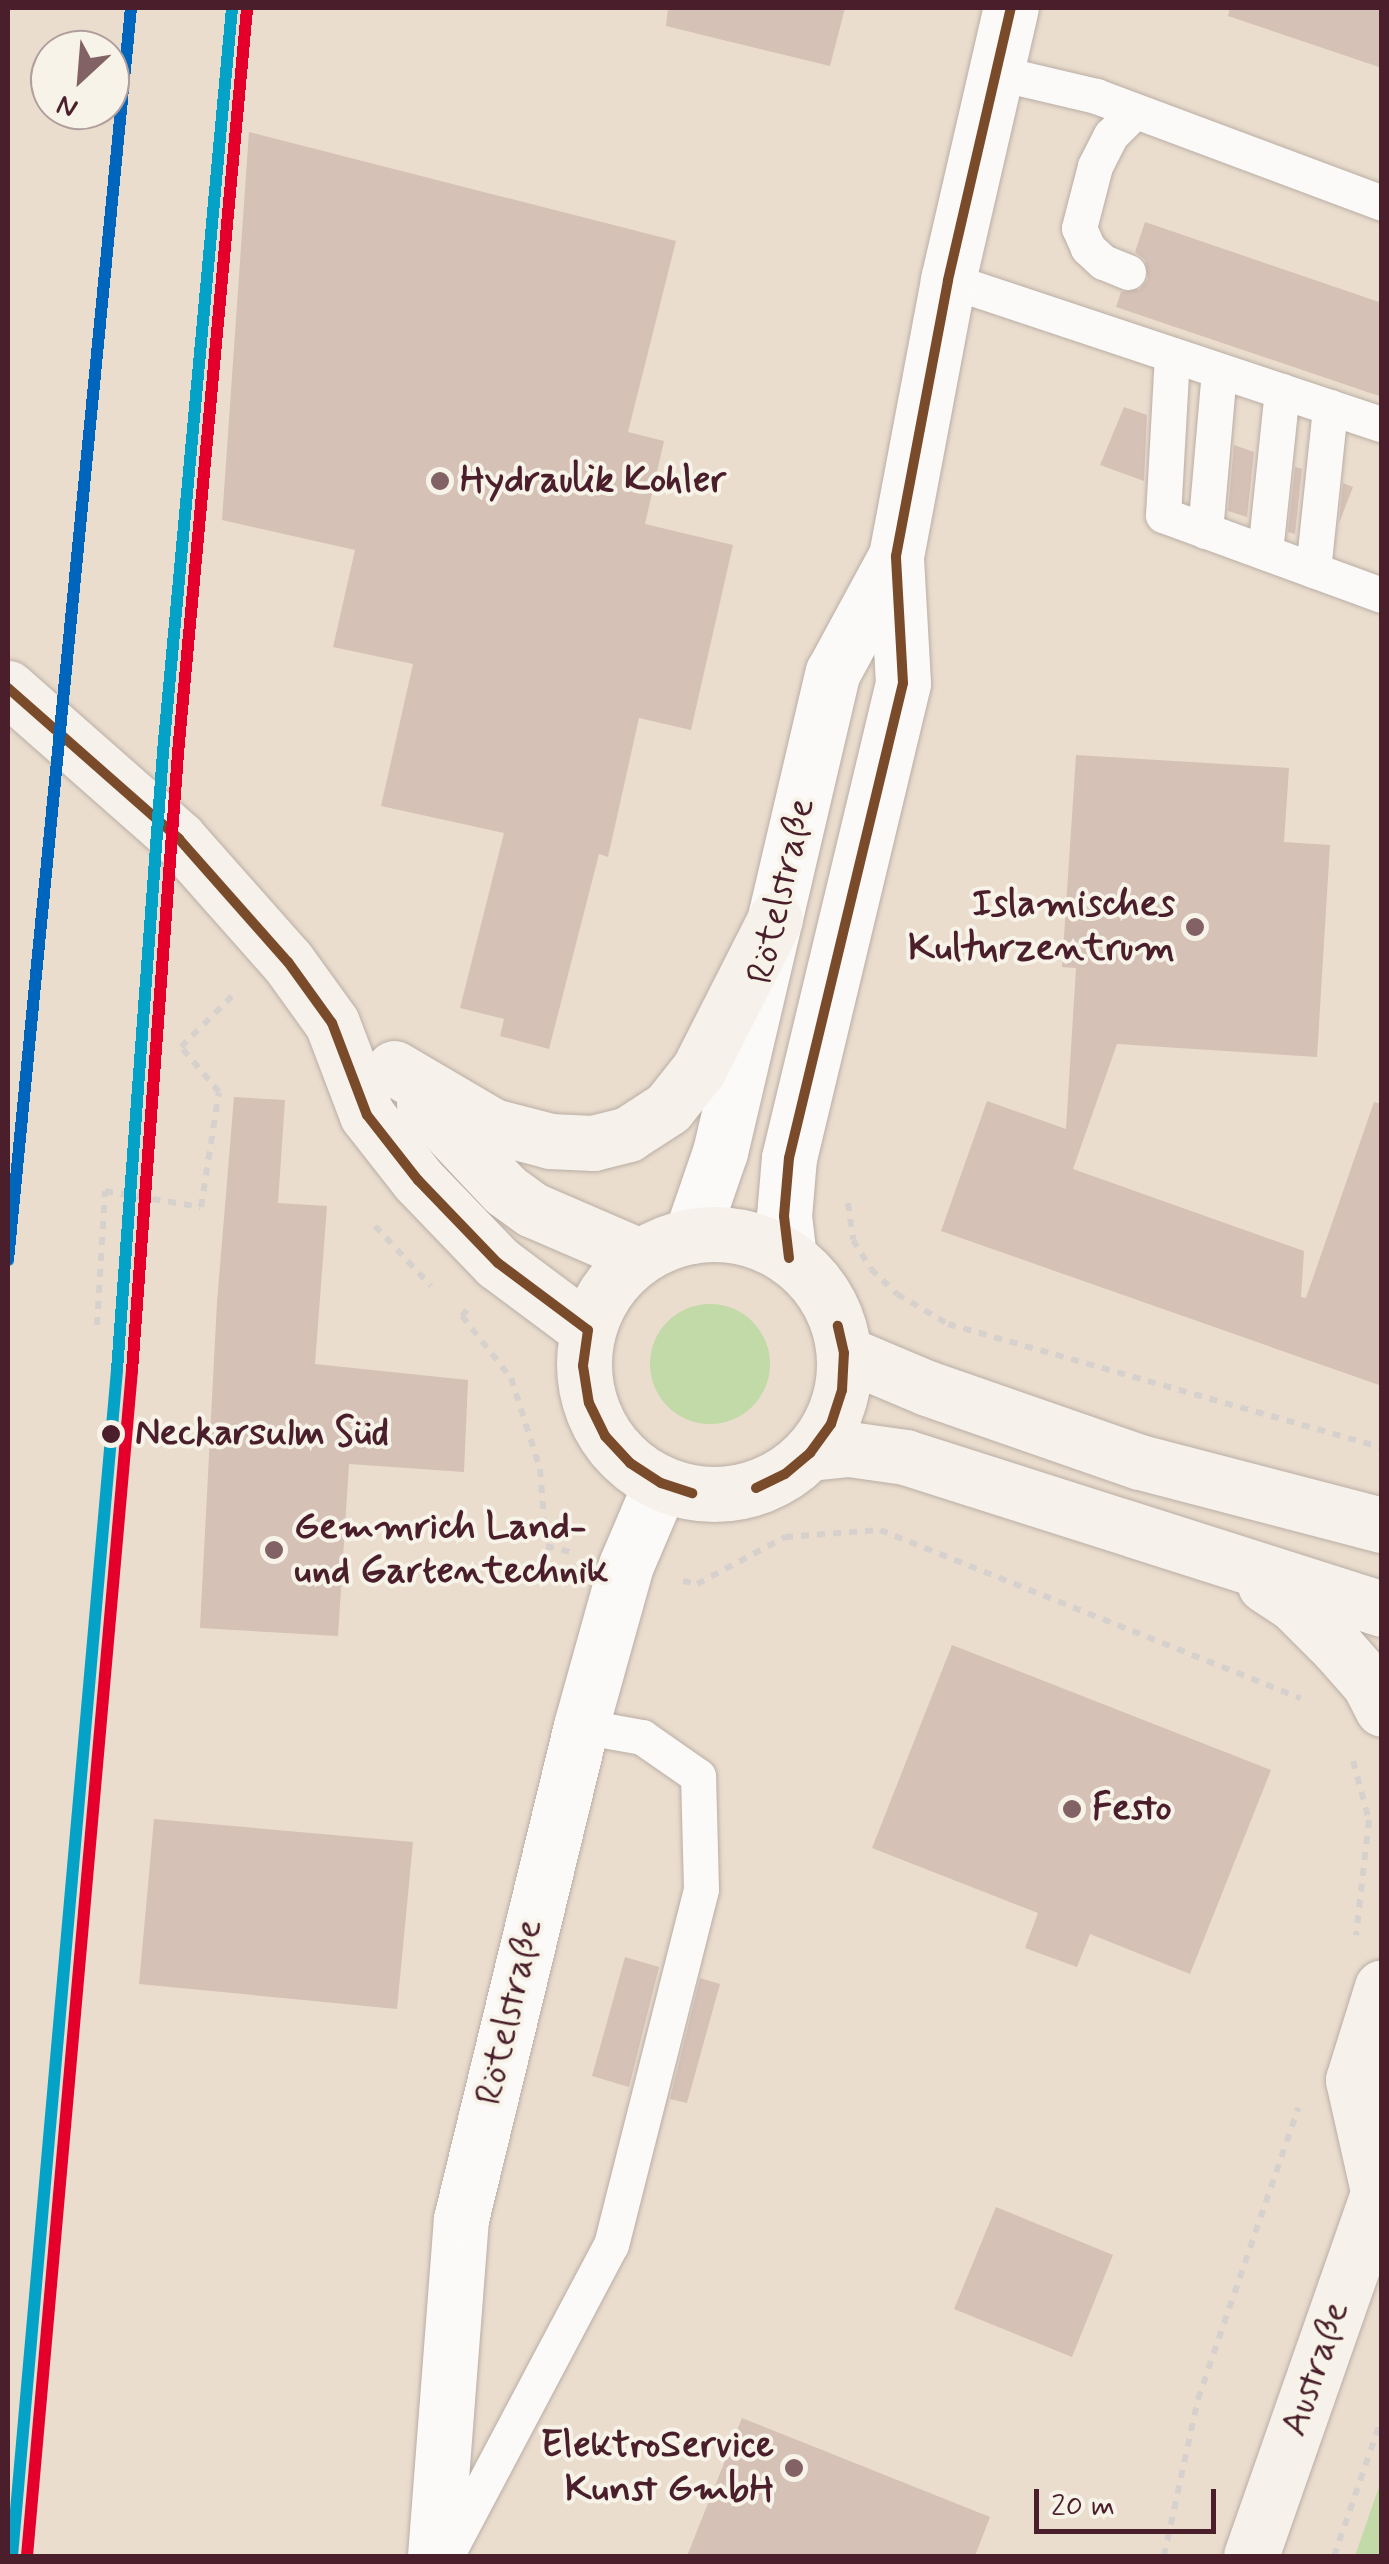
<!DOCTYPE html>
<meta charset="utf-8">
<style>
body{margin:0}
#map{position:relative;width:1389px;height:2564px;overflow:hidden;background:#eaddce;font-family:Mynerve,sans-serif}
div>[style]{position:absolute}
.green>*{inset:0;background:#c1daa8}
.round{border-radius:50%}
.building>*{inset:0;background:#d5c1b6}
.path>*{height:6px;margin-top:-3px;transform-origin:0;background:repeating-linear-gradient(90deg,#d7d1ce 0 8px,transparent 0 16px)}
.roads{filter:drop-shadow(0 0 2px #baaea5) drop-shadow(0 0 2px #baaea5)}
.lane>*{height:35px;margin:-17.5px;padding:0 17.5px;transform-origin:17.5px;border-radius:17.5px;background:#fcfaf8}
.street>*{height:55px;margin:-27.5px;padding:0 27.5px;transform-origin:27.5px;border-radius:27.5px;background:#fcfaf8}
.secondary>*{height:55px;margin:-27.5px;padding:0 27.5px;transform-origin:27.5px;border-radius:27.5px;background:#f6f1ea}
.secondary>.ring{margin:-27.5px;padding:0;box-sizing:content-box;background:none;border:55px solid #f6f1ea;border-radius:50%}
.bus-1>*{height:10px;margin:-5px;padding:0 5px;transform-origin:5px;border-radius:5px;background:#7a4b2a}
.rail-1>*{height:12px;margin:-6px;padding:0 6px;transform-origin:6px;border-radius:6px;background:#04a2c6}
.rail-2>*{height:12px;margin:-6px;padding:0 6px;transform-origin:6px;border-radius:6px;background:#e4002b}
.rail-3>*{height:12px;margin:-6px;padding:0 6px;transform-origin:6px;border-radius:6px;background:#0065bd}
.dots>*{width:28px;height:28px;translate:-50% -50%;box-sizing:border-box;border:5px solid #f7f3e8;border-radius:50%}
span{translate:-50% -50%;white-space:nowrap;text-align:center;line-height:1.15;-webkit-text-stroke:8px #f7f3e8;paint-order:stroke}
.poi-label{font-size:38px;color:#4a1f2b;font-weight:700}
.left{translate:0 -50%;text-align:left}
.right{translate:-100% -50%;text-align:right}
.street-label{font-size:38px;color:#4a1f2b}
.stop-label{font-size:38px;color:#4a1f2b;font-weight:700}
.frame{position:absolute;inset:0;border:10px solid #4a1f2b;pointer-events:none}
.north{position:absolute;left:30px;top:30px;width:100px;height:100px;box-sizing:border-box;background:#f7f3e8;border:2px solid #b29e9c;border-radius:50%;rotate:206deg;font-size:28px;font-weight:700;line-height:40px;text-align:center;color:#4a1f2b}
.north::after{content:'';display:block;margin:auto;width:35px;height:45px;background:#826264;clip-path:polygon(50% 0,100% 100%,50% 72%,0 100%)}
.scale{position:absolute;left:1034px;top:2489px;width:182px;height:45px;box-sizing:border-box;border:5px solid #4a1f2b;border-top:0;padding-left:12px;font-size:30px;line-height:35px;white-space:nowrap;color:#4a1f2b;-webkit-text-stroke:8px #f7f3e8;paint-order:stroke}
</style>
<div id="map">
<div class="green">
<i class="round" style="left:650px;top:1304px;width:120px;height:120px"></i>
<i style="clip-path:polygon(1381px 2481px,1381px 2556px,1355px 2556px)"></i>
</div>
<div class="building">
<i style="clip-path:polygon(668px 8px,845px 8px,830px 66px,666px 26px)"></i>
<i style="clip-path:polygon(1230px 8px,1382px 8px,1382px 68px,1228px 16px)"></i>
<i style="clip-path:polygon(249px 132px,676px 241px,628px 432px,664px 441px,645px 524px,733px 545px,691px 730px,639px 718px,608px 857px,599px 854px,549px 1049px,500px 1036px,504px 1019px,460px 1008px,504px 833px,381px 806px,413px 664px,333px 647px,355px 550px,222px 520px)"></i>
<i style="clip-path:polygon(1145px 222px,1382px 303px,1382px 397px,1116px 307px,1121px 292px,1140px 289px,1148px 279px,1145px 260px,1135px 252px)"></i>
<i style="clip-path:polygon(1124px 407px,1147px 415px,1144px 481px,1100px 465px)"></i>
<i style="clip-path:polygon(1234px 445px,1254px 452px,1247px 517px,1228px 511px)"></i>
<i style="clip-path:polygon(1295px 467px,1302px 469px,1295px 534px,1288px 532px)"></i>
<i style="clip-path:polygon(1343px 483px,1353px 487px,1339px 523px)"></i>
<i style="clip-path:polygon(1076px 755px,1289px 768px,1284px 842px,1330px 845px,1317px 1057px,1117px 1044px,1073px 1169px,1304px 1251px,1301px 1297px,1306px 1298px,1374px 1102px,1382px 1104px,1382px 1386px,941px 1231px,987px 1101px,1066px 1129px,1076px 968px,1062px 967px)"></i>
<i style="clip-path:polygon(234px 1097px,285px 1100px,278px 1203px,327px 1206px,315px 1364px,468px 1380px,464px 1472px,349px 1464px,338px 1636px,200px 1628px,217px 1302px)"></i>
<i style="clip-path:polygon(952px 1645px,1271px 1770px,1190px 1974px,1090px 1934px,1077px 1967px,1025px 1948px,1038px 1913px,872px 1848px)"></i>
<i style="clip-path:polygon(154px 1819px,413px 1842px,397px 2009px,139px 1984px)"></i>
<i style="clip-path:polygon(625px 1957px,659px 1967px,629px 2087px,592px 2076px)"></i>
<i style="clip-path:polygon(700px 1978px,720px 1984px,687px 2103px,670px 2099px)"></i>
<i style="clip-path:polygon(996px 2207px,1113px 2255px,1072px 2357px,954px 2309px)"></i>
<i style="clip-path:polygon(742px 2418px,990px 2517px,975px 2556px,687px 2556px)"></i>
</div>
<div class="path">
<i style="left:848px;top:1203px;width:37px;rotate:82deg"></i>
<i style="left:853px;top:1240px;width:34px;rotate:58deg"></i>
<i style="left:871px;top:1269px;width:36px;rotate:44deg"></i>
<i style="left:897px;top:1294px;width:59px;rotate:30.5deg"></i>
<i style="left:948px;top:1324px;width:451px;rotate:15.9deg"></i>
<i style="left:375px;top:1226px;width:82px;rotate:47deg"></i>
<i style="left:467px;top:1310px;width:8px;rotate:130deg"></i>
<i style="left:462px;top:1316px;width:79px;rotate:51.7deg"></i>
<i style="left:511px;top:1378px;width:96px;rotate:72.3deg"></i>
<i style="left:540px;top:1469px;width:77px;rotate:85.5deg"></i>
<i style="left:546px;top:1546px;width:25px;rotate:14deg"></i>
<i style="left:97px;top:1325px;width:134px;rotate:-86.6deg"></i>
<i style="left:105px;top:1191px;width:97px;rotate:9.5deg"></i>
<i style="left:201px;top:1207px;width:116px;rotate:-81.1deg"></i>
<i style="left:219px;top:1092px;width:59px;rotate:-130.2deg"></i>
<i style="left:181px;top:1047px;width:78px;rotate:-45deg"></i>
<i style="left:683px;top:1581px;width:14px;rotate:12deg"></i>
<i style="left:697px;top:1584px;width:100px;rotate:-28.1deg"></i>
<i style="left:785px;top:1537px;width:95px;rotate:-4.2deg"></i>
<i style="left:880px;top:1530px;width:453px;rotate:21.8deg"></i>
<i style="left:1353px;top:1761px;width:61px;rotate:74.8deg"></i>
<i style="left:1369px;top:1820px;width:116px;rotate:96.4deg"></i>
<i style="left:1164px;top:2556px;width:161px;rotate:-77.8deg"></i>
<i style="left:1198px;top:2399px;width:308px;rotate:-71deg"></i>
<i style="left:1334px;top:2556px;width:147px;rotate:-70.9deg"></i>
</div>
<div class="roads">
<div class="lane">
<i style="left:994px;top:72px;width:105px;rotate:13.2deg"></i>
<i style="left:1096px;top:96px;width:305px;rotate:20.5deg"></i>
<i style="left:1128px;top:272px;width:27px;rotate:-158deg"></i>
<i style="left:1103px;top:262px;width:21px;rotate:-137deg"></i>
<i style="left:1088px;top:248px;width:22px;rotate:-114deg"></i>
<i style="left:1079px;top:228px;width:64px;rotate:-75.5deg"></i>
<i style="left:1095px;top:166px;width:35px;rotate:-63deg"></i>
<i style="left:1111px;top:135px;width:33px;rotate:-45deg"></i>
<i style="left:948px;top:280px;width:457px;rotate:18.4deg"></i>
<i style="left:1172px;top:355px;width:160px;rotate:93.2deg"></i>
<i style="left:1163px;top:515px;width:233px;rotate:20.1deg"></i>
<i style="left:1205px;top:531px;width:161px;rotate:-85deg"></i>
<i style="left:1265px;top:552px;width:162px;rotate:-84deg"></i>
<i style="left:1313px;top:570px;width:164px;rotate:-84deg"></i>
<i style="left:446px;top:2556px;width:352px;rotate:-62.1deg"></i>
<i style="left:611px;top:2245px;width:367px;rotate:-75.8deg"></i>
<i style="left:701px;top:1889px;width:113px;rotate:-91.5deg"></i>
<i style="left:698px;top:1776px;width:68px;rotate:-145.1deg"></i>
<i style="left:642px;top:1737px;width:62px;rotate:-169.8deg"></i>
</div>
<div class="street">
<i style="left:691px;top:1236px;width:89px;rotate:-71deg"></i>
<i style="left:720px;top:1152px;width:493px;rotate:-76.8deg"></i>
<i style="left:833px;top:672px;width:132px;rotate:-61.5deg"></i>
<i style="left:789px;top:1258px;width:42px;rotate:-96.8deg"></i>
<i style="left:784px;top:1216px;width:58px;rotate:-85.1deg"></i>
<i style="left:789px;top:1158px;width:488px;rotate:-76.5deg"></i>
<i style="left:903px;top:683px;width:127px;rotate:-93.2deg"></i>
<i style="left:896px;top:556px;width:281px;rotate:-79.3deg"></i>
<i style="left:948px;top:280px;width:279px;rotate:-77deg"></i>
<i style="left:435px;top:2556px;width:338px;rotate:-85.6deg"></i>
<i style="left:461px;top:2219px;width:507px;rotate:-76.32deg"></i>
<i style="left:581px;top:1726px;width:167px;rotate:-74.4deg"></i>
<i style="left:626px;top:1565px;width:89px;rotate:-66.9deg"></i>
</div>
<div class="secondary">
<i style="left:8px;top:688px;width:228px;rotate:41.4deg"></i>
<i style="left:179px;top:839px;width:164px;rotate:48.5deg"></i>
<i style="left:288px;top:962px;width:75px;rotate:54.2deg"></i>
<i style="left:332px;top:1023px;width:98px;rotate:69.2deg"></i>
<i style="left:367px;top:1115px;width:83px;rotate:51.9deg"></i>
<i style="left:418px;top:1180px;width:115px;rotate:46.1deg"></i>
<i style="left:498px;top:1263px;width:112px;rotate:36.7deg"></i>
<i style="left:394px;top:1068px;width:115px;rotate:30.4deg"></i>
<i style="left:493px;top:1126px;width:59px;rotate:14.7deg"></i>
<i style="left:550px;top:1141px;width:43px;rotate:2.7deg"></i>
<i style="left:593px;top:1143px;width:36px;rotate:-14deg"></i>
<i style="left:628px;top:1134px;width:48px;rotate:-33deg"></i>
<i style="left:668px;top:1108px;width:50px;rotate:-51.5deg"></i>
<i style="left:699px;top:1069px;width:168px;rotate:-63.1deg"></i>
<i style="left:424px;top:1104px;width:118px;rotate:46.7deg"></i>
<i style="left:505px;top:1190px;width:34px;rotate:36deg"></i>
<i style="left:533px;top:1210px;width:116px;rotate:23.3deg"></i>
<i class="ring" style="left:584px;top:1234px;width:205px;height:205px"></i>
<i style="left:844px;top:1353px;width:90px;rotate:22.9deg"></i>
<i style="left:927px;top:1388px;width:225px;rotate:19.2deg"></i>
<i style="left:1140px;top:1462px;width:250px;rotate:14.6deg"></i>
<i style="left:810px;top:1453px;width:39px;rotate:-6deg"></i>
<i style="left:849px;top:1449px;width:57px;rotate:8.1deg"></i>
<i style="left:905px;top:1457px;width:501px;rotate:17.67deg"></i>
<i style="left:1265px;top:1585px;width:35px;rotate:33deg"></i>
<i style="left:1294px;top:1604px;width:61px;rotate:45deg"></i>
<i style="left:1337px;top:1647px;width:48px;rotate:48.4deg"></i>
<i style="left:1369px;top:1683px;width:29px;rotate:63deg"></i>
<i style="left:1378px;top:2191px;width:114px;rotate:-102.7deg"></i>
<i style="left:1353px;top:2080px;width:97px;rotate:-72.7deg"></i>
<i style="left:1251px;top:2556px;width:396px;rotate:-70.7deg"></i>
</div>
</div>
<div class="bus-1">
<i style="left:8px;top:688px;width:228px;rotate:41.4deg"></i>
<i style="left:179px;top:839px;width:164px;rotate:48.5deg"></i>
<i style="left:288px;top:962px;width:75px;rotate:54.2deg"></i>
<i style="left:332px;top:1023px;width:98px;rotate:69.2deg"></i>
<i style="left:367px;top:1115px;width:83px;rotate:51.9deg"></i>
<i style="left:418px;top:1180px;width:115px;rotate:46.1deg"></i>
<i style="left:498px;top:1263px;width:112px;rotate:36.7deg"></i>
<i style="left:789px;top:1258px;width:42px;rotate:-96.8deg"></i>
<i style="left:784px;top:1216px;width:58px;rotate:-85.1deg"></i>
<i style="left:789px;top:1158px;width:488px;rotate:-76.5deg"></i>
<i style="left:903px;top:683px;width:127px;rotate:-93.2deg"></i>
<i style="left:896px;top:556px;width:281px;rotate:-79.3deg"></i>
<i style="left:948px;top:280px;width:279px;rotate:-77deg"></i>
<i style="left:588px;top:1330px;width:36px;rotate:98deg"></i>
<i style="left:583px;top:1366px;width:37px;rotate:81deg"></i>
<i style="left:589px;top:1403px;width:37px;rotate:64deg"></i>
<i style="left:605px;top:1436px;width:37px;rotate:47deg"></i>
<i style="left:630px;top:1463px;width:37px;rotate:33deg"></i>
<i style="left:661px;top:1483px;width:33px;rotate:18deg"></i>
<i style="left:756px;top:1488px;width:32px;rotate:-26deg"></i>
<i style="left:785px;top:1474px;width:33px;rotate:-40deg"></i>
<i style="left:810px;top:1453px;width:36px;rotate:-54deg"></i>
<i style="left:831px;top:1424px;width:36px;rotate:-72deg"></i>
<i style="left:842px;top:1390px;width:37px;rotate:-87deg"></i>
<i style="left:844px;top:1353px;width:28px;rotate:-103deg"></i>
</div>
<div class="rail-1">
<i style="left:12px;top:2556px;width:1191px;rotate:-84.94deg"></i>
<i style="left:117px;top:1370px;width:620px;rotate:-85.74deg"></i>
<i style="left:163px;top:752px;width:747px;rotate:-84.7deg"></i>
</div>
<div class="rail-2">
<i style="left:27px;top:2556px;width:1190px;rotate:-84.94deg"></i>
<i style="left:132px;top:1371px;width:620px;rotate:-85.74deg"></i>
<i style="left:178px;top:753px;width:747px;rotate:-84.7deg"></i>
</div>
<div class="rail-3">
<i style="left:8px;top:1260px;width:1258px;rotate:-84.39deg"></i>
</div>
<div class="dots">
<i style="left:440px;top:481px;background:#826264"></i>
<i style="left:1195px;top:927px;background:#826264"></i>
<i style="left:111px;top:1434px;background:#4a1f2b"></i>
<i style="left:274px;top:1550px;background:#826264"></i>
<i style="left:1072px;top:1809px;background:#826264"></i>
<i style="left:794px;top:2468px;background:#826264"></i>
</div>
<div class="poi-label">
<span class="left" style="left:460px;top:481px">Hydraulik Kohler</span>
<span class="right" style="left:1175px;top:927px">Islamisches<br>Kulturzentrum</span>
<span class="left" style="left:294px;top:1550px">Gemmrich Land-<br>und Gartentechnik</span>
<span class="left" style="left:1092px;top:1809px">Festo</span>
<span class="right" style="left:774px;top:2468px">ElektroService<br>Kunst GmbH</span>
</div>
<div class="street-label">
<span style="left:782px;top:891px;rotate:-77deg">Rötelstraße</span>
<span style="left:510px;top:2012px;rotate:-77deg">Rötelstraße</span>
<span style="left:1316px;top:2369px;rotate:-71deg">Austraße</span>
</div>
<div class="stop-label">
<span class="left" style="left:135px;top:1434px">Neckarsulm Süd</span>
</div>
<div class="frame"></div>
<div class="north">N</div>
<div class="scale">20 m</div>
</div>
